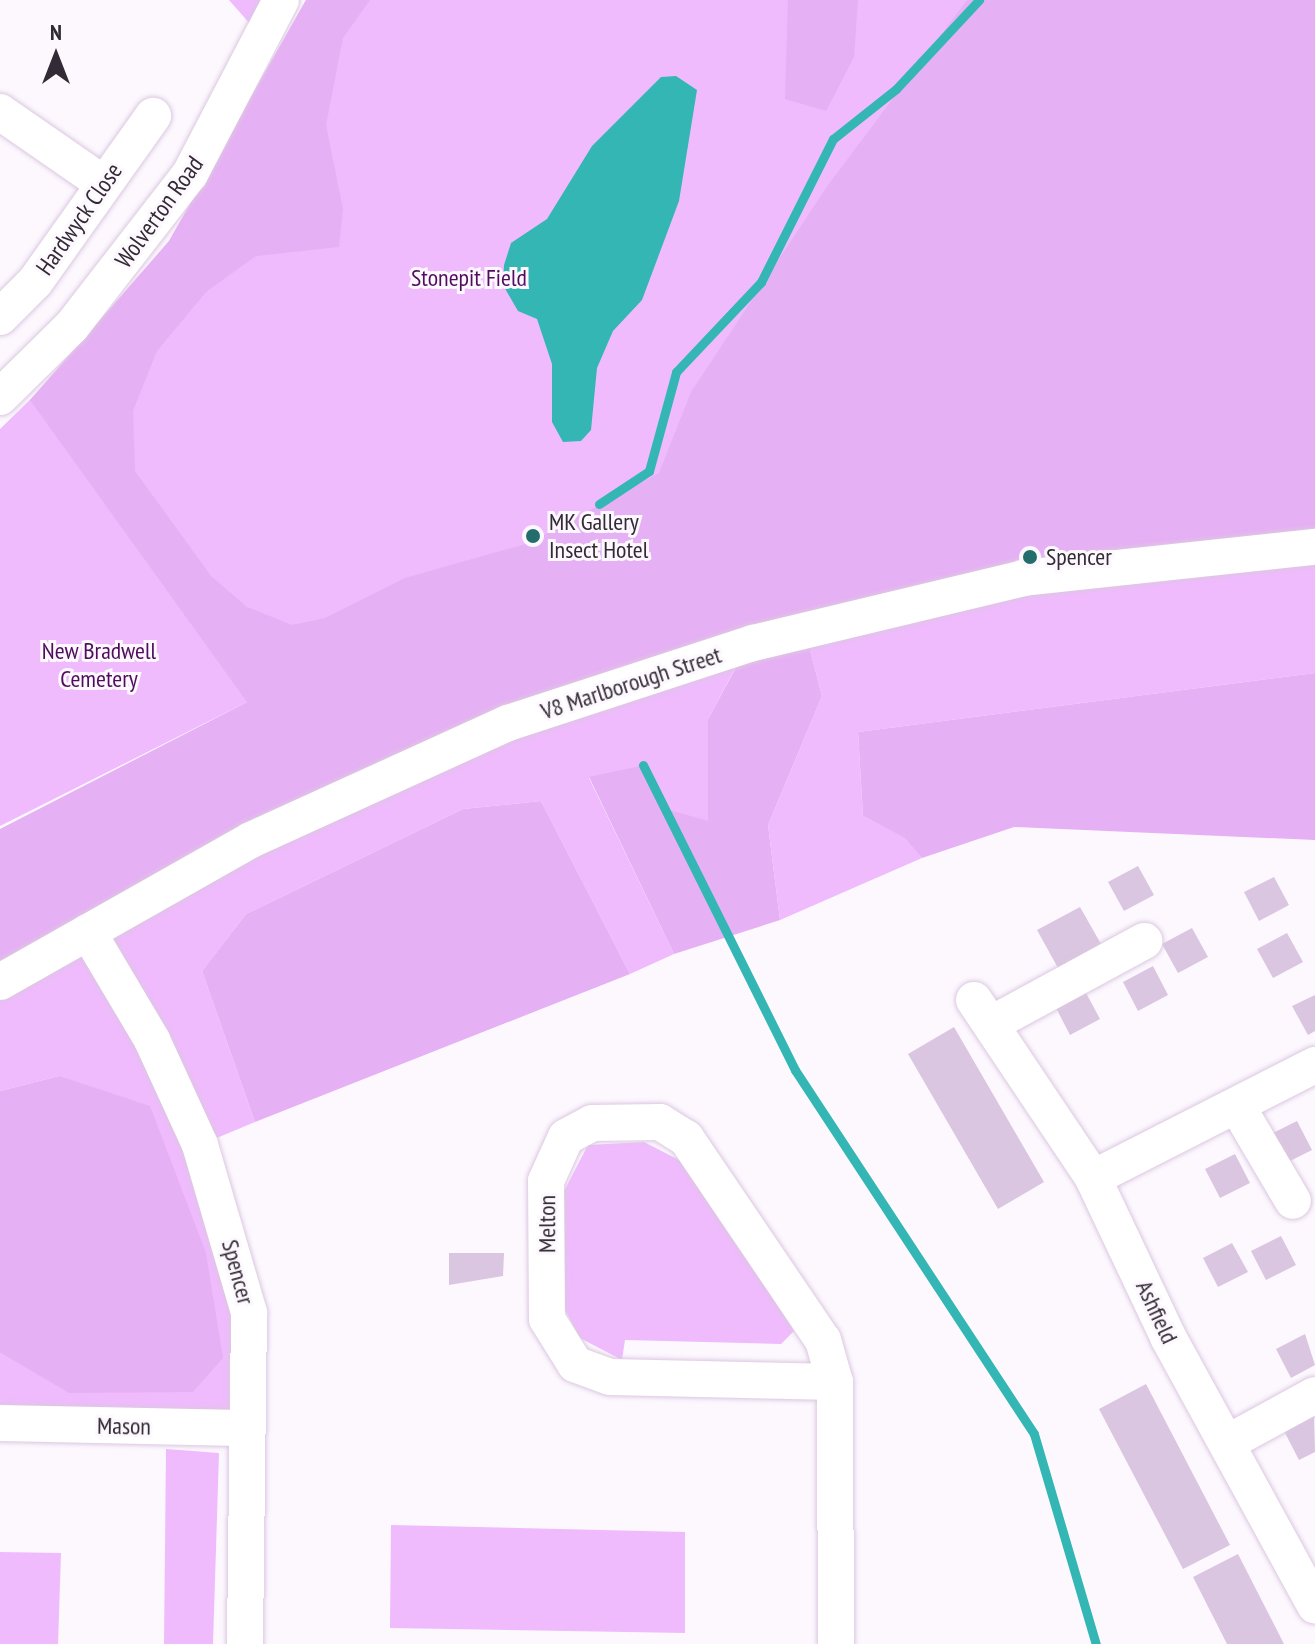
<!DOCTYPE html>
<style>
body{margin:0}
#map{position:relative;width:1315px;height:1644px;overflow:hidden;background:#fcf8fe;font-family:"PT Sans Narrow",sans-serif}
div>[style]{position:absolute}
.green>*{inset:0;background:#efbbfd}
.forest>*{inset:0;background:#e6b0f4}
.water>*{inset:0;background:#33b6b4}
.stream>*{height:9px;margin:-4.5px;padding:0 4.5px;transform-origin:4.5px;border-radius:4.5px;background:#33b6b4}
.building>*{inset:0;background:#dac6e0}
.roads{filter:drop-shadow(0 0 2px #dcc7e1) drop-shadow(0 0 2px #dcc7e1)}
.minor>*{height:36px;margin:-18px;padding:0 18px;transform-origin:18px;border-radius:18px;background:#fff}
.dots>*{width:22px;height:22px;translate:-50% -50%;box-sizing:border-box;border:4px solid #fcf8fe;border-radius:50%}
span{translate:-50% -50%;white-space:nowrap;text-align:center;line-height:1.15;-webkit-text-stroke:6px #fcf8fe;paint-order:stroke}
.street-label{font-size:24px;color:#322a34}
.park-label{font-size:24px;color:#500d5e}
.poi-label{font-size:24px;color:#322a34}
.left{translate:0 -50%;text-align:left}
.north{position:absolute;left:16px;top:16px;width:80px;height:80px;-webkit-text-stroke:6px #fcf8fe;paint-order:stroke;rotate:0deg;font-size:22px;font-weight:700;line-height:32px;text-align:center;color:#322a34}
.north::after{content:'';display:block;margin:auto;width:28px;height:36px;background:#322a34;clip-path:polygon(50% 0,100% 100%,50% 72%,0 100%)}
</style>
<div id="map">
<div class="green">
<i style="clip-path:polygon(229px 0,281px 0,264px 40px)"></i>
<i style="clip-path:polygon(306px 0,1315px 0,1315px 391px,1054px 415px,247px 702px,0 826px,0 429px,78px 353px,169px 241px)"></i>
<i style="clip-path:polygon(1315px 547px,1315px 673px,858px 732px,863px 816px,906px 838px,922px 858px,780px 920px,768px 825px,822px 696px,803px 623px)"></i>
<i style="clip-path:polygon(752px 637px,708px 719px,708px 822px,660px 807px,643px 765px,589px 778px,674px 954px,630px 974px,541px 801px,463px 809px,246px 914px,202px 971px,255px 1122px,200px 1145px,217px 1192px,247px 1428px,0 1423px,0 1353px,70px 1393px,59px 1076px,0 1091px,0 983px,251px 840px)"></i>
<i style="clip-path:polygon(644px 1142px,687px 1164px,794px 1331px,781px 1344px,625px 1340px,622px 1360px,580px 1338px,564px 1308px,564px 1191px,588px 1145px)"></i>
<i style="clip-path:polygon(166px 1449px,219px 1453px,213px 1644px,164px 1644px)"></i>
<i style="clip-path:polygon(391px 1525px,685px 1532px,685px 1633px,390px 1628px)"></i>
<i style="clip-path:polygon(0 1552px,61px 1553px,58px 1644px,0 1644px)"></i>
</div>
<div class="forest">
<i style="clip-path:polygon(306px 0,370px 0,343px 38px,326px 125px,343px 209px,339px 247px,256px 256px,206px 292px,157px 351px,133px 411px,135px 471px,211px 576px,247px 607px,292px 625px,325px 618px,405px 578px,529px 543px,659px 473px,691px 392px,828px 185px,967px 0,1315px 0,1315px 547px,803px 623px,822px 696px,768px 825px,780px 920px,674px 954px,589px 777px,643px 765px,660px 807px,708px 821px,708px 719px,752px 638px,508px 723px,0 983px,0 829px,247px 702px,30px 400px,169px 241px)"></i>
<i style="clip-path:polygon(788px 0,858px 0,854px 57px,826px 111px,785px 99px)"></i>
<i style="clip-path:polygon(1315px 673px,1315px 840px,1014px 827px,922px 858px,905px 838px,863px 816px,858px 732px)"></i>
<i style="clip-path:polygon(541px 801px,630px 974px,255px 1122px,202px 971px,246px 914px,463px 809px)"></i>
<i style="clip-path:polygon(59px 1076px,150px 1106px,206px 1253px,223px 1358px,193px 1392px,69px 1393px,0 1353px,0 1091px)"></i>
</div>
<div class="water">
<i style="clip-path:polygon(676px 76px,697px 90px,679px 201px,642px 300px,613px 331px,597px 368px,591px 430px,581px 441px,563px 442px,552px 422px,552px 364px,537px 319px,518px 311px,503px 285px,504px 265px,511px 243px,547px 219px,592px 146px,661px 77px)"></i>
</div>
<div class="stream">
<i style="left:599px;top:504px;width:60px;rotate:-33.4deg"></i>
<i style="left:649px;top:471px;width:103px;rotate:-74.7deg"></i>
<i style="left:676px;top:372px;width:124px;rotate:-46.6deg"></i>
<i style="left:761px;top:282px;width:160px;rotate:-63.3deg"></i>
<i style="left:833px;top:139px;width:80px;rotate:-38.4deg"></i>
<i style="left:896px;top:89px;width:122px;rotate:-47deg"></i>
<i style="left:643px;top:765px;width:341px;rotate:63.5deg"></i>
<i style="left:795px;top:1070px;width:435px;rotate:56.7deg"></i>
<i style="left:1034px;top:1434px;width:219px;rotate:73.6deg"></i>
</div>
<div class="building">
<i style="clip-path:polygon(1138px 866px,1154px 895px,1124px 911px,1108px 882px)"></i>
<i style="clip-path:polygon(1274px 877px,1289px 905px,1259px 921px,1244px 892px)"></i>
<i style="clip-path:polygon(1080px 907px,1101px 944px,1058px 968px,1037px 930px)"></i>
<i style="clip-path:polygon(1192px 928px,1208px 957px,1178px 973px,1162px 944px)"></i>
<i style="clip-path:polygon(1287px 933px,1303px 962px,1273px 978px,1257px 949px)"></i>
<i style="clip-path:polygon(1153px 966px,1168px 995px,1138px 1011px,1123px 982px)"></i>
<i style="clip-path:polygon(1085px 991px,1100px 1019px,1070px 1035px,1055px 1006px)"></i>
<i style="clip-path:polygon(1315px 995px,1315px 1031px,1308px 1035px,1292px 1006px)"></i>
<i style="clip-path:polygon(954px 1027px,1044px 1182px,998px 1209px,908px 1054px)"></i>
<i style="clip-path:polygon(1297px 1121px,1312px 1150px,1282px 1165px,1267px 1136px)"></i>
<i style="clip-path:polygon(1235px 1154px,1250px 1183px,1220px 1198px,1205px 1169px)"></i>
<i style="clip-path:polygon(1281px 1236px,1296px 1265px,1266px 1280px,1251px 1251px)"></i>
<i style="clip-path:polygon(1232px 1243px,1248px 1272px,1218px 1287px,1203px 1258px)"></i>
<i style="clip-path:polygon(449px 1253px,504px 1253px,503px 1276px,449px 1285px)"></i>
<i style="clip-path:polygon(1305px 1334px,1315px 1365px,1291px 1378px,1276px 1349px)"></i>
<i style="clip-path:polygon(1146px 1384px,1230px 1545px,1183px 1569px,1099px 1409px)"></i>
<i style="clip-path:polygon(1314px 1416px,1315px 1452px,1299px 1460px,1284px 1431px)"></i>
<i style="clip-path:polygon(1238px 1554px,1284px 1644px,1227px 1644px,1193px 1577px)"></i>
</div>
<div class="roads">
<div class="minor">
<i style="left:0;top:112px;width:123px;rotate:34.7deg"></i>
<i style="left:0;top:317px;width:49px;rotate:-45deg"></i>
<i style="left:35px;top:282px;width:204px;rotate:-54.6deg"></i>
<i style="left:0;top:397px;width:101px;rotate:-44.6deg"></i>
<i style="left:72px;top:326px;width:192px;rotate:-52.2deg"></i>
<i style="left:190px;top:174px;width:196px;rotate:-62.4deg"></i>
<i style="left:88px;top:932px;width:126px;rotate:59.3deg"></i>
<i style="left:152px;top:1040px;width:115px;rotate:65.4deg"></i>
<i style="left:200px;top:1145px;width:175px;rotate:73.7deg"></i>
<i style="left:249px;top:1313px;width:331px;rotate:90.7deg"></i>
<i style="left:0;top:982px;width:288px;rotate:-29.5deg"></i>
<i style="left:251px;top:840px;width:282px;rotate:-24.5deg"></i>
<i style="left:508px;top:723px;width:258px;rotate:-18.1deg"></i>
<i style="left:753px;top:643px;width:278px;rotate:-13.5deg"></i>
<i style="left:1023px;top:578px;width:294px;rotate:-6.1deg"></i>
<i style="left:974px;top:1000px;width:214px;rotate:56.2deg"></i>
<i style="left:1093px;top:1178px;width:176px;rotate:64.7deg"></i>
<i style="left:1168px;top:1337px;width:306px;rotate:61.3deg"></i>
<i style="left:995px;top:1022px;width:170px;rotate:-28.5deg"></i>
<i style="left:1237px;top:1106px;width:110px;rotate:59.5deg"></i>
<i style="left:1093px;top:1178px;width:249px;rotate:-27deg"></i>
<i style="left:835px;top:1382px;width:225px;rotate:-178.7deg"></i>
<i style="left:610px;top:1377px;width:37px;rotate:-160deg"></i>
<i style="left:575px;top:1364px;width:53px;rotate:-121.9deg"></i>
<i style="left:547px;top:1319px;width:138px;rotate:-90.4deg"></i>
<i style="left:546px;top:1181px;width:48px;rotate:-65.6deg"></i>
<i style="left:566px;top:1137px;width:30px;rotate:-28deg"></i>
<i style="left:592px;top:1123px;width:68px;rotate:-0.8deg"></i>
<i style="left:660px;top:1122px;width:31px;rotate:32deg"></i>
<i style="left:686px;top:1138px;width:244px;rotate:55.9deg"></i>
<i style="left:823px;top:1340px;width:44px;rotate:74.1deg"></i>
<i style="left:835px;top:1382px;width:262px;rotate:89.8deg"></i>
<i style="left:0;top:1423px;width:247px;rotate:1.2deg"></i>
<i style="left:1227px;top:1443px;width:100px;rotate:-28.6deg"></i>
</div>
</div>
<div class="dots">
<i style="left:533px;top:536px;background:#236e6c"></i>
<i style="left:1030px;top:557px;background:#236e6c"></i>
</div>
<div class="street-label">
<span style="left:159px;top:212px;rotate:-54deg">Wolverton Road</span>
<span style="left:79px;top:219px;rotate:-55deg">Hardwyck Close</span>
<span style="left:631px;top:683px;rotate:-18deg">V8 Marlborough Street</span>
<span style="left:547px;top:1224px;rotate:-90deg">Melton</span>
<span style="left:238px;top:1272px;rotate:75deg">Spencer</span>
<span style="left:1157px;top:1312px;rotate:65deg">Ashfield</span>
<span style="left:124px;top:1426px;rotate:1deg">Mason</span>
</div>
<div class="park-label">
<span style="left:469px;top:278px">Stonepit Field</span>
<span style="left:99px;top:665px">New Bradwell<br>Cemetery</span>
</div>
<div class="poi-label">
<span class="left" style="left:549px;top:536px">MK Gallery<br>Insect Hotel</span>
<span class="left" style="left:1046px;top:557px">Spencer</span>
</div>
<div class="north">N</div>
</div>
